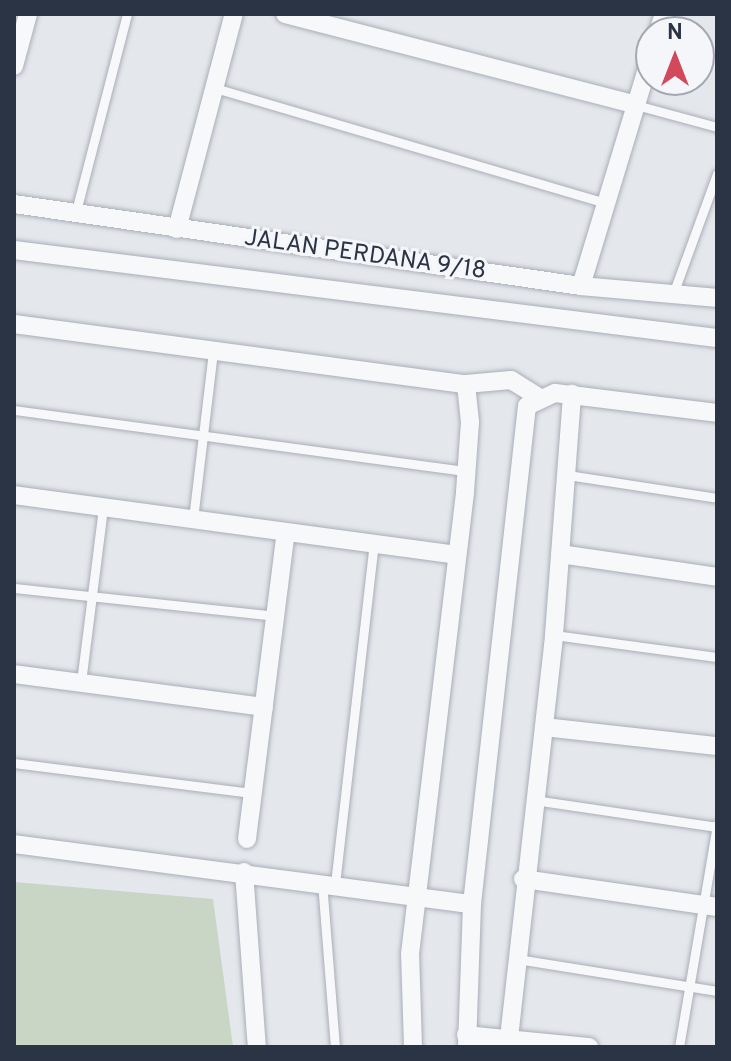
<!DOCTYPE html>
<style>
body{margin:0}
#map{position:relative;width:731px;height:1061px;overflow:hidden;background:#e4e7ec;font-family:Overpass,sans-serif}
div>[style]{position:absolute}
.green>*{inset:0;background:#c9d6c5}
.roads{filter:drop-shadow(0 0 2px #a9aeb7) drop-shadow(0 0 2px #a9aeb7)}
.lane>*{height:9px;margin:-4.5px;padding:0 4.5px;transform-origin:4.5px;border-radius:4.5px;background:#f7f8fa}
.street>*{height:18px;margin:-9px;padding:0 9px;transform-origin:9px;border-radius:9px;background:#f7f8fa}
span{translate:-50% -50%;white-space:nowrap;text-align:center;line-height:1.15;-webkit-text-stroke:6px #f4f6f9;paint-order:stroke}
.street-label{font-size:24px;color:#2b3445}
.frame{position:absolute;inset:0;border:16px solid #2b3445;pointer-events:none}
.north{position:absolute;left:635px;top:16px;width:80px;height:80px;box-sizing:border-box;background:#f4f6f9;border:2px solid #a4a8b1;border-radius:50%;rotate:0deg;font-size:22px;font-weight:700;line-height:32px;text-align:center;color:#2b3445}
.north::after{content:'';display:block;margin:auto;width:28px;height:36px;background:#d1495b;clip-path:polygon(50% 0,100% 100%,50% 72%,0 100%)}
</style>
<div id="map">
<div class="green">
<i style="clip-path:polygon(14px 882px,213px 899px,233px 1047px,14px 1047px)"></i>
</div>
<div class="roads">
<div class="lane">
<i style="left:215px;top:88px;width:408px;rotate:16.4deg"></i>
<i style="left:636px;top:105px;width:84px;rotate:15.2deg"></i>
<i style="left:75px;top:215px;width:208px;rotate:-75.5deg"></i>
<i style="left:673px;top:294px;width:128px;rotate:-69.9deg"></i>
<i style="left:14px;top:410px;width:456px;rotate:7.7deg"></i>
<i style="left:567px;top:475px;width:152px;rotate:8.7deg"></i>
<i style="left:193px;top:519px;width:169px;rotate:-83.2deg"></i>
<i style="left:14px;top:588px;width:262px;rotate:6.1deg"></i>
<i style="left:554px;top:635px;width:164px;rotate:7.7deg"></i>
<i style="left:81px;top:682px;width:176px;rotate:-82.8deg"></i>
<i style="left:14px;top:763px;width:241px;rotate:7.2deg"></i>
<i style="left:534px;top:800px;width:185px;rotate:8.4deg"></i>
<i style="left:322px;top:882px;width:166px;rotate:85.5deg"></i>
<i style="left:335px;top:884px;width:342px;rotate:-83.5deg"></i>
<i style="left:517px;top:959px;width:203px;rotate:9.1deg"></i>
<i style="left:679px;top:1047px;width:226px;rotate:-80.3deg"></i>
</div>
<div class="street">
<i style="left:285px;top:14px;width:363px;rotate:14.5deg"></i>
<i style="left:658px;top:32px;width:19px;rotate:-72deg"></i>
<i style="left:14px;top:66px;width:54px;rotate:-74.9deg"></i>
<i style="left:14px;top:204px;width:573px;rotate:8.23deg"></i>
<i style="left:581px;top:286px;width:137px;rotate:5deg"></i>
<i style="left:177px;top:229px;width:222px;rotate:-75.2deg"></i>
<i style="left:14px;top:250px;width:708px;rotate:7.14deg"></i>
<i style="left:581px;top:286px;width:240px;rotate:-73.1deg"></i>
<i style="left:14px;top:324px;width:456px;rotate:7.6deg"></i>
<i style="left:466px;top:384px;width:45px;rotate:-5.1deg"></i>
<i style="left:511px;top:380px;width:32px;rotate:32deg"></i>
<i style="left:14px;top:495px;width:447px;rotate:7.7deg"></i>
<i style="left:560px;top:554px;width:159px;rotate:8.3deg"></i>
<i style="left:14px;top:674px;width:252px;rotate:7.5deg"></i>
<i style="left:544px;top:727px;width:174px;rotate:6.3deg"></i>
<i style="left:247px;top:839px;width:309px;rotate:-82.8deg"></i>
<i style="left:14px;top:844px;width:462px;rotate:7.5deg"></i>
<i style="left:244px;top:872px;width:175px;rotate:85.8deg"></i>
<i style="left:523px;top:879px;width:196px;rotate:8.2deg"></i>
<i style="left:466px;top:1035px;width:124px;rotate:5.6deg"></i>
<i style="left:413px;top:1047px;width:93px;rotate:-91.8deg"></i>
<i style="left:410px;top:954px;width:465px;rotate:-83.2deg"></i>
<i style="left:465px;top:492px;width:70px;rotate:-85.9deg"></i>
<i style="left:470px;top:422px;width:38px;rotate:-96deg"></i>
<i style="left:467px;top:1047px;width:143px;rotate:-88deg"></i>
<i style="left:472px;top:904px;width:501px;rotate:-83.7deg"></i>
<i style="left:527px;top:406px;width:31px;rotate:-25deg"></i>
<i style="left:555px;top:393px;width:163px;rotate:7deg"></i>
<i style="left:508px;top:1047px;width:415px;rotate:-83.6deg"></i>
<i style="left:554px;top:635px;width:242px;rotate:-85.7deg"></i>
</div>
</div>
<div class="street-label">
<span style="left:365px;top:256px;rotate:8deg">JALAN PERDANA 9/18</span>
</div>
<div class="frame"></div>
<div class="north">N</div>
</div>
